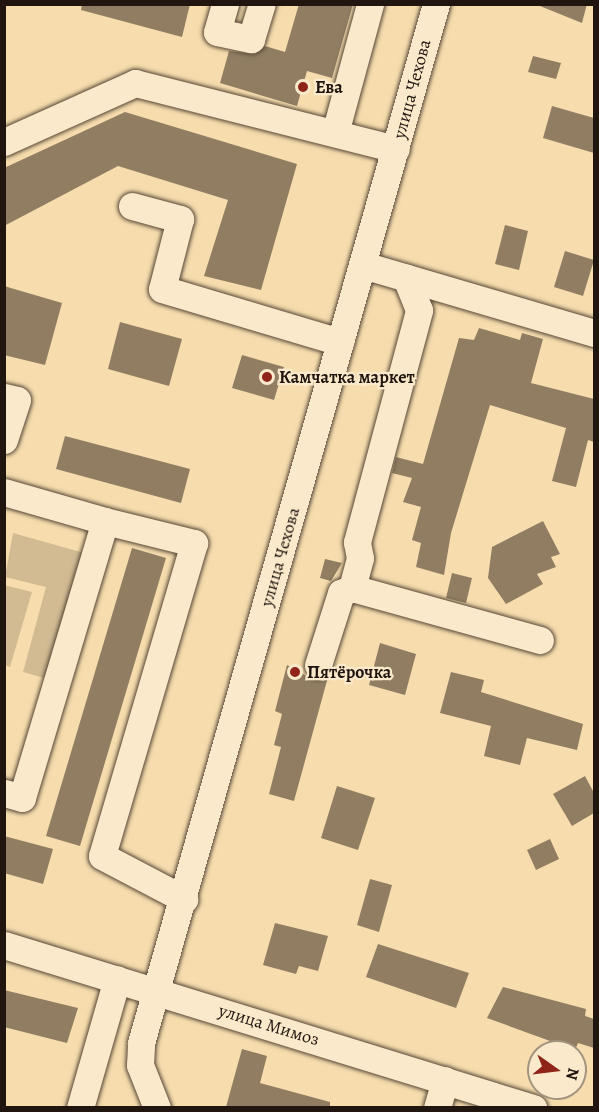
<!DOCTYPE html>
<meta charset="utf-8">
<style>
body{margin:0}
#map{position:relative;width:599px;height:1112px;overflow:hidden;background:#f7ddae;font-family:Alegreya,serif}
div>[style]{position:absolute}
.green>*{inset:0;background:#d2bb93}
.building>*{inset:0;background:#907d62}
.roads{filter:drop-shadow(0 0 2px #564737) drop-shadow(0 0 2px #564737)}
.minor>*{height:27px;margin:-13.5px;padding:0 13.5px;transform-origin:13.5px;border-radius:13.5px;background:#fae9ca}
.dots>*{width:16px;height:16px;translate:-50% -50%;box-sizing:border-box;border:3px solid #fae9ca;border-radius:50%}
span{translate:-50% -50%;white-space:nowrap;text-align:center;line-height:1.15;-webkit-text-stroke:4.5px #fae9ca;paint-order:stroke}
.poi-label{font-size:18px;color:#20150f;font-weight:700}
.left{translate:0 -50%;text-align:left}
.street-label{font-size:18px;color:#20150f}
.frame{position:absolute;inset:0;border:6px solid #20150f;pointer-events:none}
.north{position:absolute;left:527px;top:1040px;width:60px;height:60px;box-sizing:border-box;background:#fae9ca;border:2px solid #a3947f;border-radius:50%;rotate:104deg;font-size:16px;font-weight:700;line-height:24px;text-align:center;color:#20150f}
.north::after{content:'';display:block;margin:auto;width:21px;height:27px;background:#8f2418;clip-path:polygon(50% 0,100% 100%,50% 72%,0 100%)}
</style>
<div id="map">
<div class="green">
<i style="clip-path:polygon(13px 533px,84px 553px,48px 679px,23px 672px,46px 587px,5px 577px)"></i>
<i style="clip-path:polygon(4px 585px,32px 592px,10px 667px,5px 665px)"></i>
</div>
<div class="building">
<i style="clip-path:polygon(82px 4px,190px 4px,182px 37px,81px 10px)"></i>
<i style="clip-path:polygon(299px 4px,353px 4px,332px 78px,307px 71px,297px 106px,220px 83px,229px 51px,255px 54px,265px 46px,285px 52px)"></i>
<i style="clip-path:polygon(535px 4px,587px 4px,582px 23px)"></i>
<i style="clip-path:polygon(533px 56px,561px 63px,556px 79px,528px 72px)"></i>
<i style="clip-path:polygon(552px 106px,594px 118px,594px 153px,543px 138px)"></i>
<i style="clip-path:polygon(125px 112px,297px 164px,261px 290px,204px 276px,228px 200px,118px 166px,4px 226px,4px 168px)"></i>
<i style="clip-path:polygon(505px 225px,528px 231px,519px 270px,495px 264px)"></i>
<i style="clip-path:polygon(565px 251px,594px 260px,583px 296px,554px 287px)"></i>
<i style="clip-path:polygon(4px 286px,62px 303px,45px 365px,4px 355px)"></i>
<i style="clip-path:polygon(120px 322px,182px 339px,169px 386px,108px 369px)"></i>
<i style="clip-path:polygon(479px 328px,520px 340px,522px 333px,543px 339px,531px 383px,594px 399px,594px 442px,588px 440px,576px 487px,552px 481px,566px 428px,490px 405px,451px 533px,444px 575px,416px 567px,421px 543px,412px 540px,421px 507px,403px 502px,412px 478px,392px 473px,396px 457px,423px 464px,459px 338px,474px 340px)"></i>
<i style="clip-path:polygon(242px 355px,284px 367px,274px 400px,232px 388px)"></i>
<i style="clip-path:polygon(65px 436px,190px 469px,181px 503px,56px 469px)"></i>
<i style="clip-path:polygon(543px 521px,560px 554px,551px 557px,556px 567px,537px 574px,543px 584px,506px 604px,488px 578px,492px 547px)"></i>
<i style="clip-path:polygon(132px 548px,166px 558px,80px 846px,46px 836px)"></i>
<i style="clip-path:polygon(325px 559px,342px 563px,331px 581px,320px 578px)"></i>
<i style="clip-path:polygon(452px 573px,472px 578px,466px 603px,446px 598px)"></i>
<i style="clip-path:polygon(380px 643px,416px 654px,405px 695px,369px 685px)"></i>
<i style="clip-path:polygon(287px 665px,314px 680px,328px 677px,294px 801px,269px 794px,281px 747px,274px 745px,282px 714px,275px 711px)"></i>
<i style="clip-path:polygon(451px 672px,484px 680px,481px 692px,583px 724px,577px 750px,527px 738px,520px 765px,484px 756px,491px 726px,440px 713px)"></i>
<i style="clip-path:polygon(585px 776px,594px 793px,594px 813px,572px 826px,553px 794px)"></i>
<i style="clip-path:polygon(337px 786px,375px 798px,358px 850px,321px 838px)"></i>
<i style="clip-path:polygon(4px 836px,53px 849px,43px 884px,4px 873px)"></i>
<i style="clip-path:polygon(550px 839px,559px 859px,536px 870px,527px 850px)"></i>
<i style="clip-path:polygon(370px 879px,392px 885px,379px 932px,357px 925px)"></i>
<i style="clip-path:polygon(275px 923px,328px 936px,318px 971px,299px 966px,296px 974px,263px 965px)"></i>
<i style="clip-path:polygon(378px 944px,469px 973px,456px 1008px,366px 977px)"></i>
<i style="clip-path:polygon(503px 987px,586px 1009px,585px 1016px,594px 1019px,594px 1048px,578px 1043px,575px 1050px,487px 1018px)"></i>
<i style="clip-path:polygon(4px 990px,78px 1008px,67px 1043px,4px 1027px)"></i>
<i style="clip-path:polygon(242px 1049px,267px 1056px,260px 1083px,330px 1102px,330px 1107px,226px 1107px)"></i>
</div>
<div class="roads">
<div class="minor">
<i style="left:225px;top:4px;width:29px;rotate:106deg"></i>
<i style="left:217px;top:32px;width:35px;rotate:12deg"></i>
<i style="left:251px;top:39px;width:37px;rotate:-73deg"></i>
<i style="left:335px;top:133px;width:134px;rotate:-74.8deg"></i>
<i style="left:4px;top:142px;width:144px;rotate:-24.2deg"></i>
<i style="left:135px;top:83px;width:269px;rotate:14.2deg"></i>
<i style="left:132px;top:206px;width:50px;rotate:15.2deg"></i>
<i style="left:180px;top:219px;width:72px;rotate:104.4deg"></i>
<i style="left:162px;top:289px;width:186px;rotate:16.6deg"></i>
<i style="left:363px;top:265px;width:241px;rotate:16.4deg"></i>
<i style="left:4px;top:397px;width:13px;rotate:13deg"></i>
<i style="left:17px;top:400px;width:42px;rotate:108deg"></i>
<i style="left:4px;top:492px;width:105px;rotate:16deg"></i>
<i style="left:105px;top:521px;width:289px;rotate:106.7deg"></i>
<i style="left:22px;top:798px;width:19px;rotate:-164deg"></i>
<i style="left:105px;top:521px;width:92px;rotate:13.9deg"></i>
<i style="left:194px;top:543px;width:326px;rotate:106.4deg"></i>
<i style="left:102px;top:856px;width:93px;rotate:27.7deg"></i>
<i style="left:352px;top:588px;width:195px;rotate:15.5deg"></i>
<i style="left:318px;top:665px;width:76px;rotate:-72.3deg"></i>
<i style="left:341px;top:593px;width:12px;rotate:-24deg"></i>
<i style="left:352px;top:588px;width:31px;rotate:-75deg"></i>
<i style="left:360px;top:558px;width:16px;rotate:-101deg"></i>
<i style="left:357px;top:542px;width:240px;rotate:-75deg"></i>
<i style="left:419px;top:310px;width:35px;rotate:-112deg"></i>
<i style="left:4px;top:945px;width:554px;rotate:17.13deg"></i>
<i style="left:80px;top:1108px;width:134px;rotate:-74deg"></i>
<i style="left:157px;top:1108px;width:46px;rotate:-111.6deg"></i>
<i style="left:140px;top:1065px;width:22px;rotate:-87deg"></i>
<i style="left:141px;top:1043px;width:1080px;rotate:-74.15deg"></i>
<i style="left:437px;top:1108px;width:29px;rotate:-74deg"></i>
</div>
</div>
<div class="dots">
<i style="left:303px;top:87px;background:#8f2418"></i>
<i style="left:267px;top:377px;background:#8f2418"></i>
<i style="left:295px;top:672px;background:#8f2418"></i>
</div>
<div class="poi-label">
<span class="left" style="left:315px;top:87px">Ева</span>
<span class="left" style="left:279px;top:377px">Камчатка маркет</span>
<span class="left" style="left:307px;top:672px">Пятёрочка</span>
</div>
<div class="street-label">
<span style="left:412px;top:89px;rotate:-75deg">улица Чехова</span>
<span style="left:280px;top:557px;rotate:-74deg">улица Чехова</span>
<span style="left:269px;top:1025px;rotate:17deg">улица Мимоз</span>
</div>
<div class="frame"></div>
<div class="north">N</div>
</div>
